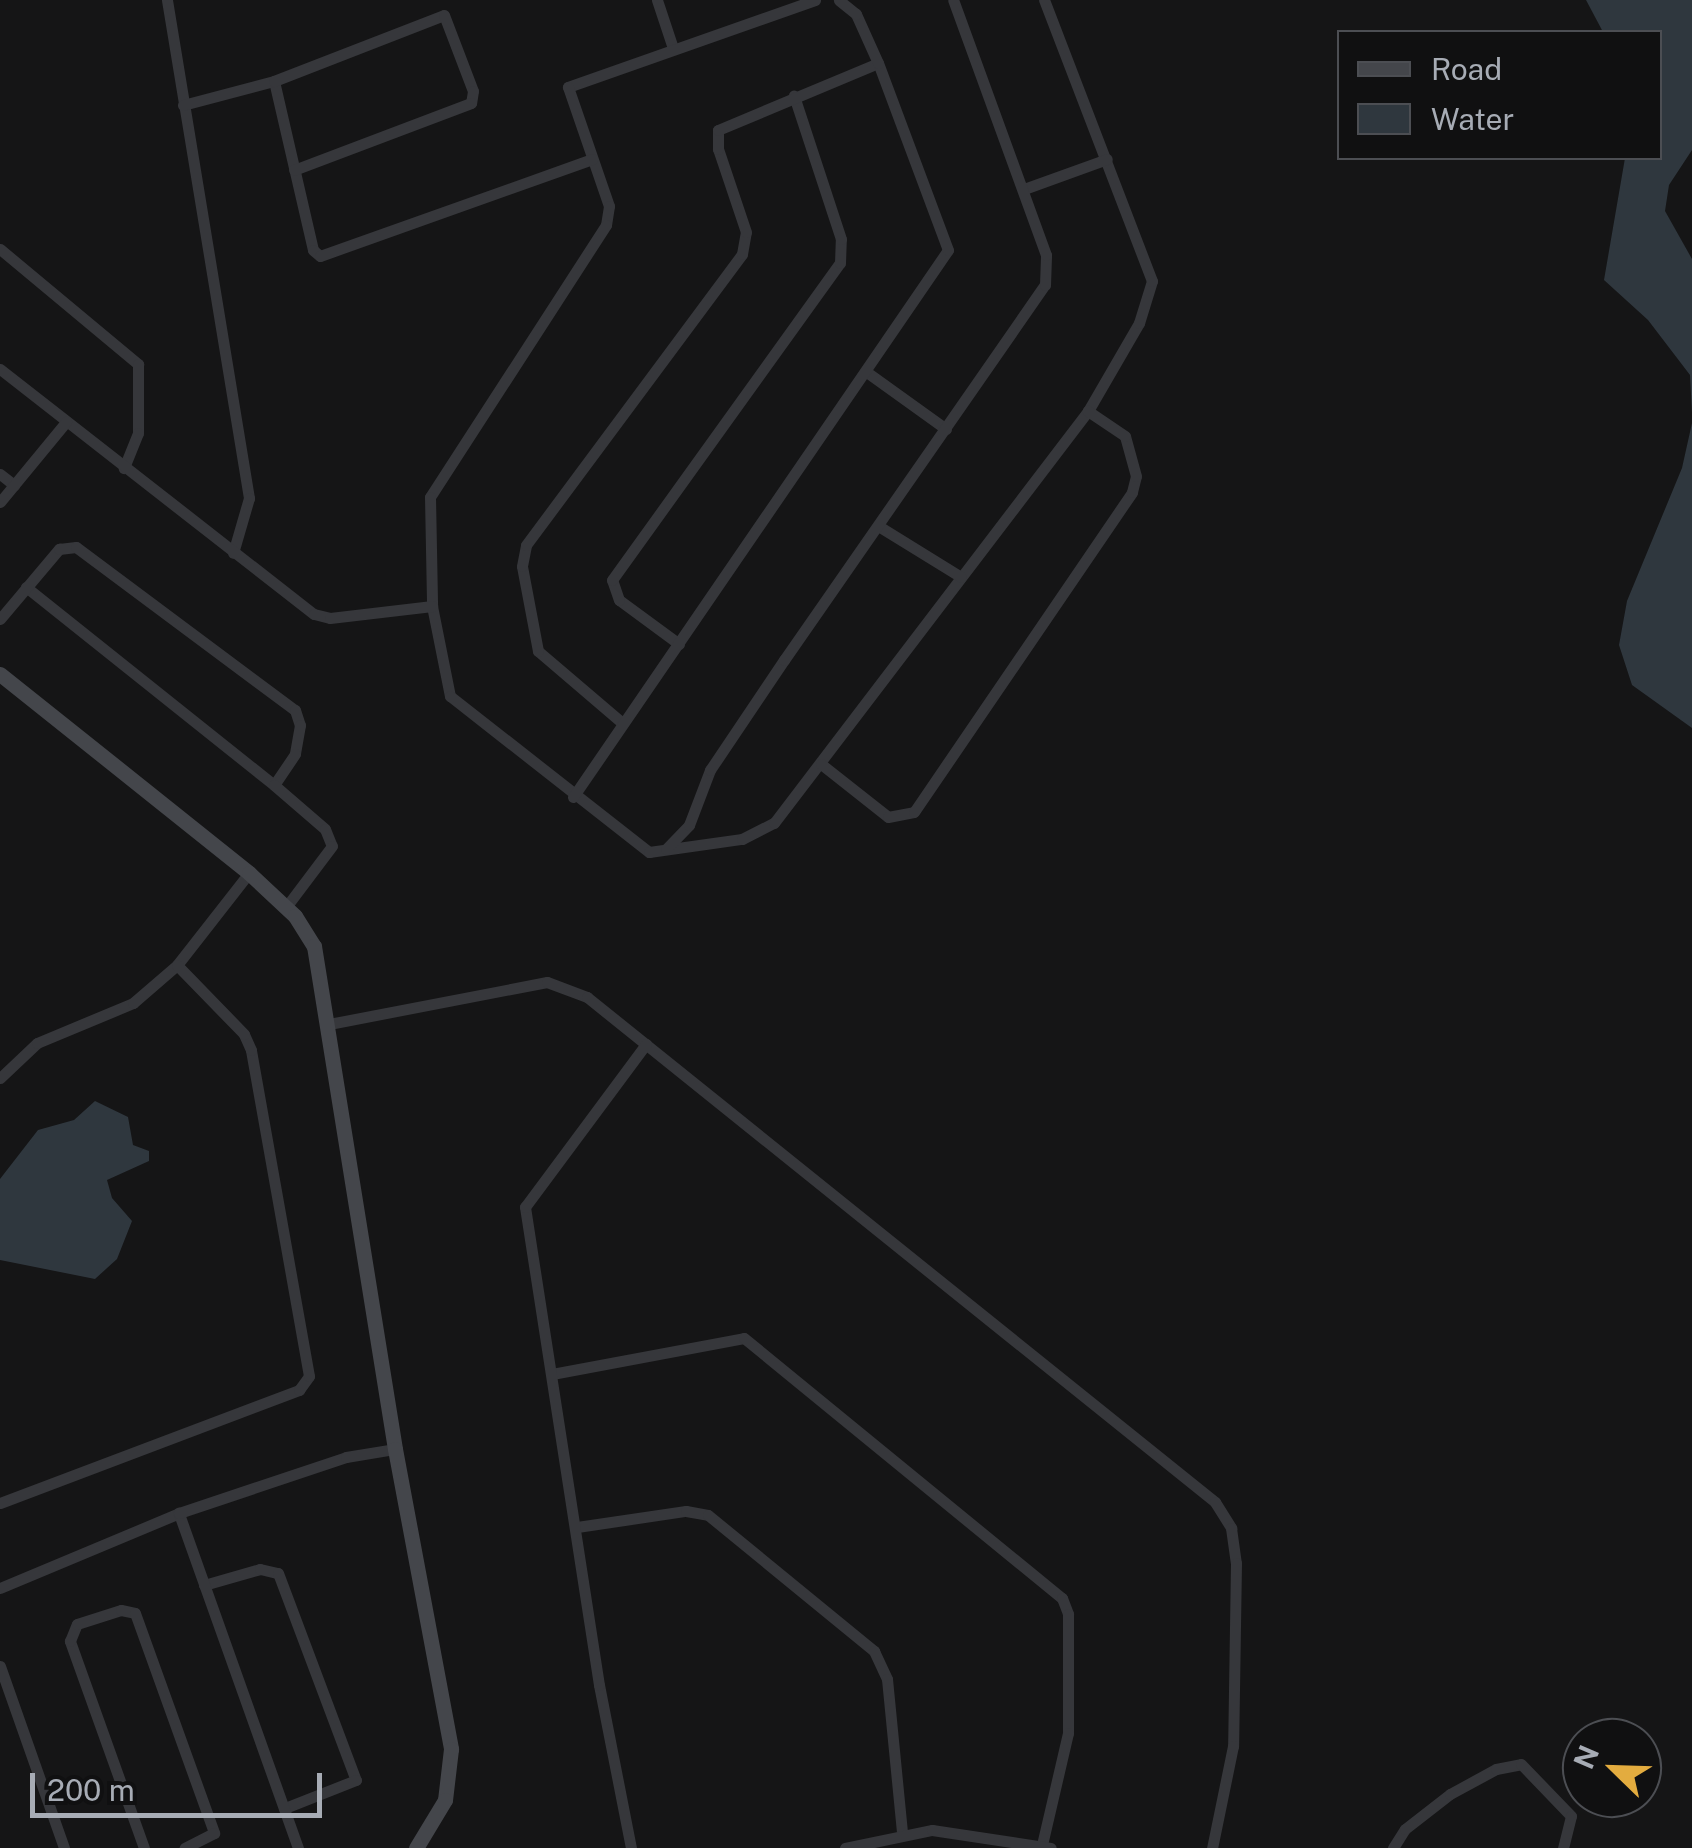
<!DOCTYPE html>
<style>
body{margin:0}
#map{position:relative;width:1692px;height:1848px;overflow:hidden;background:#151516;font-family:"Public Sans",sans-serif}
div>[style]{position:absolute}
.water>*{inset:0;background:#2f373e}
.street>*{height:11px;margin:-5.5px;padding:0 5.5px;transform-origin:5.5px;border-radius:5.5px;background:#36373b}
.secondary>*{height:15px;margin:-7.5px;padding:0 7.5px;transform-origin:7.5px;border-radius:7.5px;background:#44464b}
span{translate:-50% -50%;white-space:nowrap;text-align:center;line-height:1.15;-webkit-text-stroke:10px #101011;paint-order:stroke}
.legend{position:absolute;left:1337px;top:30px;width:325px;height:130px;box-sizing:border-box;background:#101011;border:2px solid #4c4e53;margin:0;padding:12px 18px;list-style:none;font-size:30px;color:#a7acb5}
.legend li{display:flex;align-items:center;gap:20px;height:50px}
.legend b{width:50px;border:2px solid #4c4e53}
.north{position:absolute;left:1562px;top:1718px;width:100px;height:100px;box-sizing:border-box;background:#101011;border:2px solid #4c4e53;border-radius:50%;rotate:293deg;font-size:28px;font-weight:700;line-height:40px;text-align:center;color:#a7acb5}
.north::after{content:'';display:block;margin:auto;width:35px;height:45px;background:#e3ac3f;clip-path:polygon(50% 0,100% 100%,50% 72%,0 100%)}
.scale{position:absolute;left:30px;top:1773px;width:292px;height:45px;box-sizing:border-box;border:5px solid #a7acb5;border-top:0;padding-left:12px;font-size:30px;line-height:35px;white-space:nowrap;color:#a7acb5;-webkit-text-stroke:8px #101011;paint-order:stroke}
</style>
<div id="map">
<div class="water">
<i style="clip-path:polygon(1586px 0,1692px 0,1692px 150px,1669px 185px,1665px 211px,1692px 259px,1692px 413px,1690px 375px,1648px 320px,1604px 280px,1625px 158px,1660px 158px,1660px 32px,1603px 32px)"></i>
<i style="clip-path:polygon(1692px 423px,1692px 728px,1632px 685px,1619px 645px,1627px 601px,1682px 468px)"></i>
<i style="clip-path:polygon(95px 1101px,128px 1117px,133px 1145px,149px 1151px,149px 1161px,107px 1180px,112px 1198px,132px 1221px,117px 1259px,95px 1279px,0 1260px,0 1179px,38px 1130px,74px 1120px)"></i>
</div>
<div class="street">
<i style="left:167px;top:0;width:505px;rotate:80.65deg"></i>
<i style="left:249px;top:498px;width:57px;rotate:106.2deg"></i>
<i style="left:657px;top:0;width:51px;rotate:71.6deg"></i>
<i style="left:815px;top:0;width:262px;rotate:160.6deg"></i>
<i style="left:568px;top:87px;width:126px;rotate:71deg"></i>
<i style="left:609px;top:206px;width:19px;rotate:99deg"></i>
<i style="left:606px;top:225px;width:324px;rotate:122.9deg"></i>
<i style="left:430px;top:497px;width:109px;rotate:88.9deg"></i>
<i style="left:432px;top:606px;width:92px;rotate:78.7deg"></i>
<i style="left:450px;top:696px;width:253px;rotate:38.1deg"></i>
<i style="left:649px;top:852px;width:94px;rotate:-8deg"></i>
<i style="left:742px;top:839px;width:36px;rotate:-27deg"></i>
<i style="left:774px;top:823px;width:518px;rotate:-52.69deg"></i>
<i style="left:1088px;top:411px;width:102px;rotate:-59.9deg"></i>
<i style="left:1139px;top:323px;width:44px;rotate:-72.8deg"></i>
<i style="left:1152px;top:281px;width:301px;rotate:-111deg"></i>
<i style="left:274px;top:81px;width:173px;rotate:77deg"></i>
<i style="left:313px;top:250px;width:9px;rotate:41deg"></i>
<i style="left:320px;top:256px;width:289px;rotate:-19.6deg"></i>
<i style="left:183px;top:105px;width:94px;rotate:-14.8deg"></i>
<i style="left:274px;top:81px;width:182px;rotate:-21.2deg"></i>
<i style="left:444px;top:15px;width:81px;rotate:69.1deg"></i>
<i style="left:473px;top:91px;width:12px;rotate:99deg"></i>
<i style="left:471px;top:103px;width:189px;rotate:159.3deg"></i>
<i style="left:1024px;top:189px;width:88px;rotate:-19.9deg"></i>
<i style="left:0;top:249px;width:180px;rotate:39.8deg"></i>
<i style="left:138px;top:364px;width:69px;rotate:90deg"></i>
<i style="left:138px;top:433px;width:38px;rotate:112deg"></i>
<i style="left:0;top:369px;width:398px;rotate:38deg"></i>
<i style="left:314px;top:614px;width:16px;rotate:14deg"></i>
<i style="left:330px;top:618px;width:103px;rotate:-6.7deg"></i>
<i style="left:868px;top:373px;width:96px;rotate:35.7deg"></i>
<i style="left:0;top:474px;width:18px;rotate:38deg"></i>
<i style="left:0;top:502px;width:104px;rotate:-50.5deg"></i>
<i style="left:880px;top:527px;width:95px;rotate:31.7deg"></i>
<i style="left:26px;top:587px;width:317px;rotate:38.6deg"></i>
<i style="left:0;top:619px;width:92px;rotate:-49.9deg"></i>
<i style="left:59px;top:549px;width:17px;rotate:-7deg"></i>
<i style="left:76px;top:547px;width:273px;rotate:36.7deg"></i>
<i style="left:295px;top:710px;width:16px;rotate:72deg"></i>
<i style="left:300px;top:725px;width:29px;rotate:100deg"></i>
<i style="left:295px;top:754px;width:37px;rotate:124deg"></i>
<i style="left:274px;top:785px;width:67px;rotate:40.8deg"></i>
<i style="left:325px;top:829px;width:18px;rotate:68deg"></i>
<i style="left:332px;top:846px;width:76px;rotate:127deg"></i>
<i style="left:679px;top:644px;width:74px;rotate:-143.7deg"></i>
<i style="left:619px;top:600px;width:21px;rotate:-109deg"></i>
<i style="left:612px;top:580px;width:390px;rotate:-54.3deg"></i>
<i style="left:840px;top:263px;width:24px;rotate:-88deg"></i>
<i style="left:841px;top:239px;width:151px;rotate:-108.2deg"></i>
<i style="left:620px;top:721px;width:108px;rotate:-139.5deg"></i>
<i style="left:538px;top:651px;width:86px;rotate:-100.7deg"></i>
<i style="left:522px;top:566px;width:21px;rotate:-79deg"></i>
<i style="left:526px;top:545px;width:362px;rotate:-53.4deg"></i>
<i style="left:742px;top:254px;width:22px;rotate:-80deg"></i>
<i style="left:746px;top:232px;width:88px;rotate:-108.6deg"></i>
<i style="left:718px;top:149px;width:19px;rotate:-90deg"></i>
<i style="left:718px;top:130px;width:173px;rotate:-22.7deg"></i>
<i style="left:821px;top:764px;width:85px;rotate:38.3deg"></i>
<i style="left:888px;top:817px;width:26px;rotate:-11deg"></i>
<i style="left:914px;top:812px;width:387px;rotate:-55.7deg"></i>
<i style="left:1132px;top:492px;width:16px;rotate:-76deg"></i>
<i style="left:1136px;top:476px;width:41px;rotate:-105.4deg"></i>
<i style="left:1125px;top:436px;width:45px;rotate:-146deg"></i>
<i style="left:573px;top:797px;width:663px;rotate:-55.57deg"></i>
<i style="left:948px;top:250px;width:200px;rotate:-110.5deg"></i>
<i style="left:878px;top:63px;width:54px;rotate:-114.2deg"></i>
<i style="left:856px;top:14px;width:22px;rotate:-141deg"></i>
<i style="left:666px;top:849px;width:33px;rotate:-46deg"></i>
<i style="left:689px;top:825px;width:59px;rotate:-69.1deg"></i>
<i style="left:710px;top:770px;width:133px;rotate:-56.1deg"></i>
<i style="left:784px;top:660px;width:457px;rotate:-55.2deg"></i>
<i style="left:1045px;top:285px;width:30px;rotate:-88deg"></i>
<i style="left:1046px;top:255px;width:271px;rotate:-110deg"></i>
<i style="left:329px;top:1024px;width:222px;rotate:-10.9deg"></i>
<i style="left:547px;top:982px;width:43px;rotate:20.6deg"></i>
<i style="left:587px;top:997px;width:806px;rotate:38.8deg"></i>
<i style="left:1215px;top:1502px;width:31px;rotate:58deg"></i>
<i style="left:1231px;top:1528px;width:35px;rotate:82deg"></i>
<i style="left:1236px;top:1563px;width:183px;rotate:90.9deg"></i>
<i style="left:1233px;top:1746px;width:104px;rotate:101.6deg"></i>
<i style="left:0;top:1078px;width:51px;rotate:-43.4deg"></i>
<i style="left:37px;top:1043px;width:104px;rotate:-22.6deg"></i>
<i style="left:133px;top:1003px;width:58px;rotate:-40.8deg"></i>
<i style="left:177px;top:965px;width:117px;rotate:-52deg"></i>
<i style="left:552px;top:1374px;width:195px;rotate:-10.6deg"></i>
<i style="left:744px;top:1338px;width:411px;rotate:39.3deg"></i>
<i style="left:1062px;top:1598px;width:17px;rotate:69deg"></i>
<i style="left:1068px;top:1614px;width:119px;rotate:90deg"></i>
<i style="left:1068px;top:1733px;width:115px;rotate:103.1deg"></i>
<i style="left:0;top:1503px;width:320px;rotate:-20.7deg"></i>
<i style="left:299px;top:1390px;width:17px;rotate:-54deg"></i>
<i style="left:309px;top:1376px;width:331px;rotate:-100.1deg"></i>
<i style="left:251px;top:1050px;width:17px;rotate:-114deg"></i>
<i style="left:244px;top:1034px;width:96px;rotate:-134.2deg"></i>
<i style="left:577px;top:1527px;width:110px;rotate:-8.4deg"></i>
<i style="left:686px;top:1511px;width:22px;rotate:10deg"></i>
<i style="left:708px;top:1515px;width:215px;rotate:39.3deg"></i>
<i style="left:874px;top:1651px;width:31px;rotate:65deg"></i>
<i style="left:887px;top:1679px;width:155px;rotate:84.4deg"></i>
<i style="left:204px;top:1585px;width:58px;rotate:-15.9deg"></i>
<i style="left:260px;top:1569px;width:18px;rotate:13deg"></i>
<i style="left:278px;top:1573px;width:221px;rotate:69.4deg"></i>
<i style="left:356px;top:1780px;width:76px;rotate:158.5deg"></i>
<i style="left:0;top:1588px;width:194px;rotate:-22.7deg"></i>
<i style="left:0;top:1666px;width:193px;rotate:70.6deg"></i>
<i style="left:144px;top:1848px;width:220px;rotate:-109.7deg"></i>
<i style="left:70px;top:1641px;width:18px;rotate:-68deg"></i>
<i style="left:77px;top:1624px;width:46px;rotate:-17.7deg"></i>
<i style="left:121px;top:1610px;width:14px;rotate:12deg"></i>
<i style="left:135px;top:1613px;width:234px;rotate:70.2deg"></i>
<i style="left:214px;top:1833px;width:33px;rotate:153deg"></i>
<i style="left:298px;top:1848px;width:356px;rotate:-109.6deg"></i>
<i style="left:179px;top:1513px;width:176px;rotate:-18.5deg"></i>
<i style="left:346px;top:1457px;width:50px;rotate:-9.3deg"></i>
<i style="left:631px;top:1848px;width:166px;rotate:-101.1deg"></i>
<i style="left:599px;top:1685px;width:484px;rotate:-98.8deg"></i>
<i style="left:525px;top:1207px;width:203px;rotate:-53.4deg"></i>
<i style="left:845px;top:1848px;width:89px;rotate:-11.7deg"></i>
<i style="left:932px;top:1830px;width:120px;rotate:8.6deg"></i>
<i style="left:1393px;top:1848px;width:22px;rotate:-58deg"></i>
<i style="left:1405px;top:1829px;width:57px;rotate:-37.9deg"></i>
<i style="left:1450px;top:1794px;width:52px;rotate:-28.5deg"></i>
<i style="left:1496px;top:1769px;width:25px;rotate:-11deg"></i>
<i style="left:1521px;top:1764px;width:72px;rotate:46.1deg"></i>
<i style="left:1571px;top:1816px;width:33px;rotate:104deg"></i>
</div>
<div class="secondary">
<i style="left:0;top:674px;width:319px;rotate:38.6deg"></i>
<i style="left:249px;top:873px;width:63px;rotate:43.1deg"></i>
<i style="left:295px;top:916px;width:36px;rotate:58deg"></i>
<i style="left:314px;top:946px;width:509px;rotate:80.85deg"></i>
<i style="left:395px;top:1449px;width:305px;rotate:79.4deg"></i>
<i style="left:451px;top:1749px;width:51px;rotate:96.7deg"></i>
<i style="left:445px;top:1800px;width:56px;rotate:121.1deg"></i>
</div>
<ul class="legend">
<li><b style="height:12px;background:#44464b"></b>Road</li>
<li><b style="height:28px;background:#2f373e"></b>Water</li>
</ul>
<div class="north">N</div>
<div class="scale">200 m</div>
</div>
